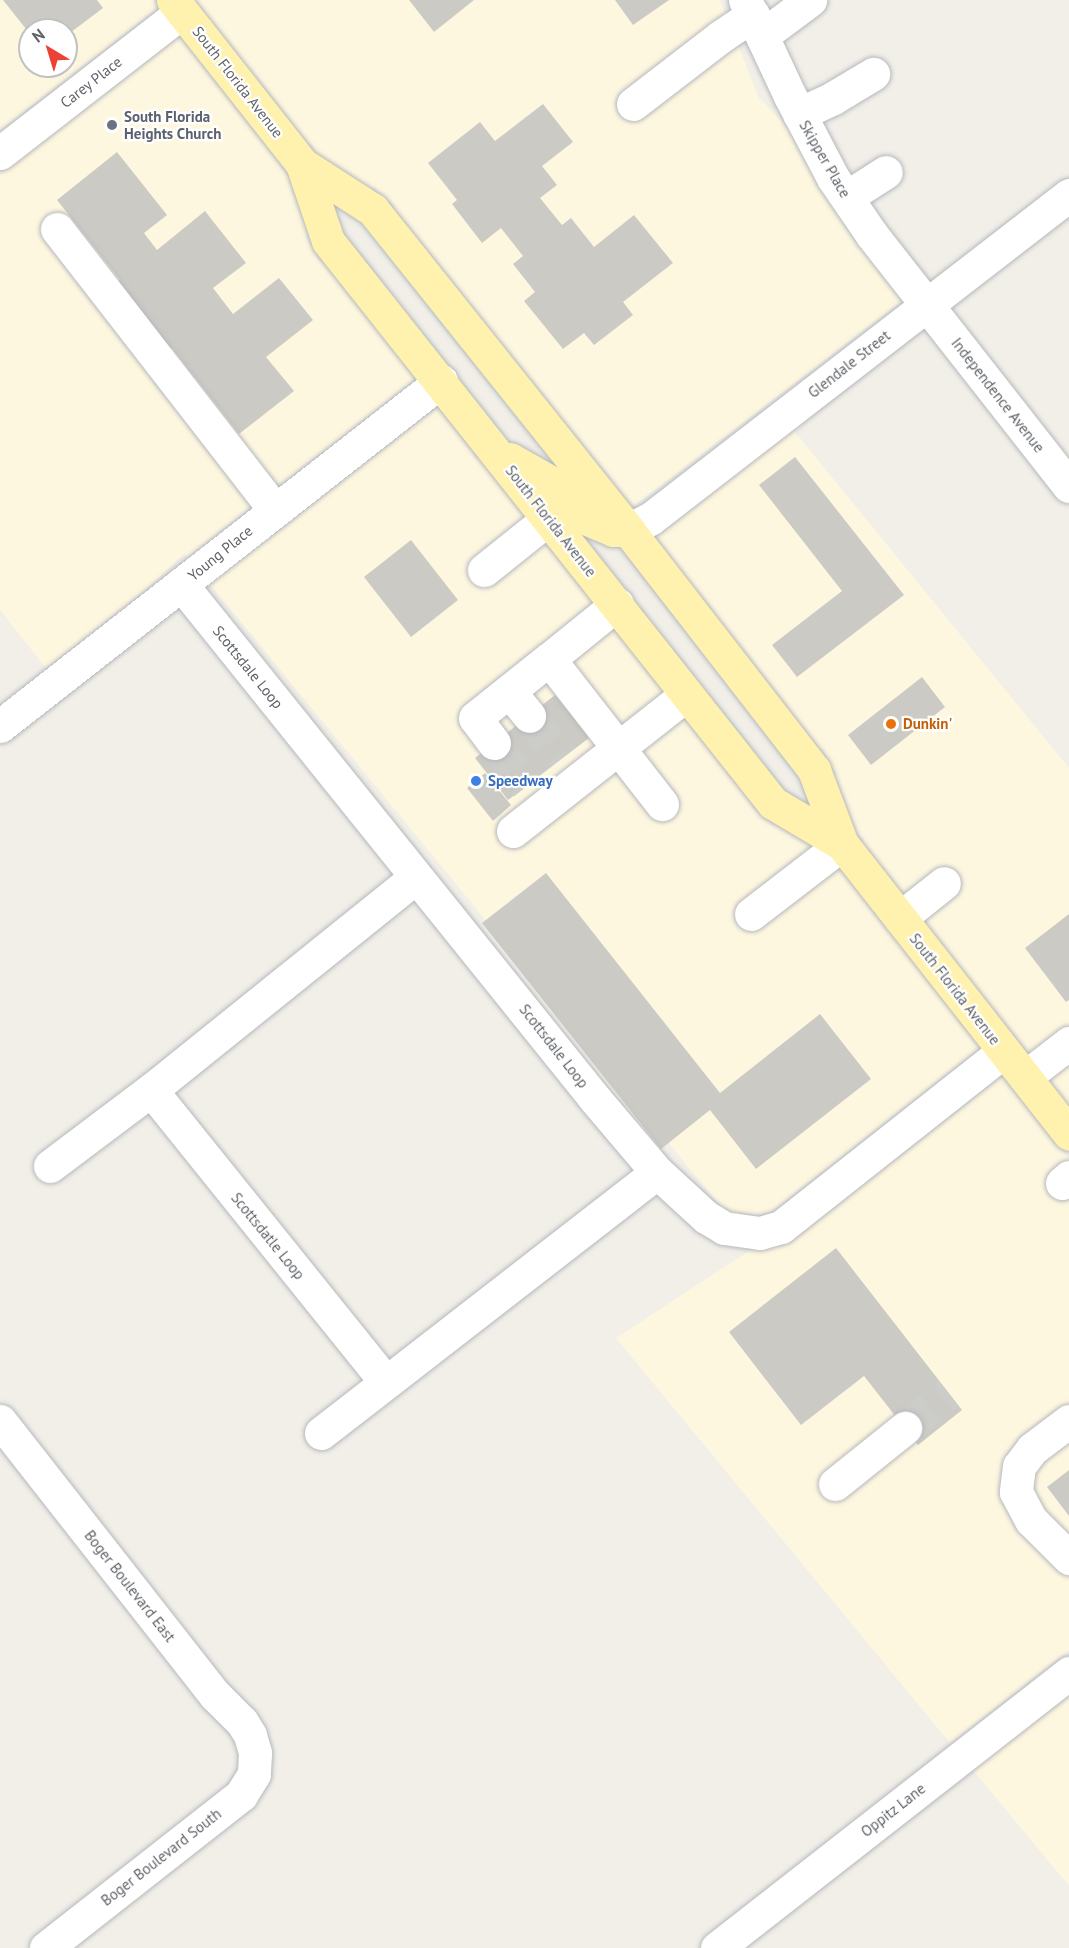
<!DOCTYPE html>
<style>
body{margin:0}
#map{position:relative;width:1069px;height:1948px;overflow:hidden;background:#f1efe8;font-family:"PT Sans",sans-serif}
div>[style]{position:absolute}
.commercial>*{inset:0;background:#fef7e0}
.building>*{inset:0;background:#cccac5}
.minor-tunnel>*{height:33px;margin-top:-16.5px;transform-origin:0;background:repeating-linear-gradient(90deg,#ccccc8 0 33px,transparent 0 49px)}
.roads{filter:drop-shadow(0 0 2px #b5b8bc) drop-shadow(0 0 2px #b5b8bc)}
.minor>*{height:33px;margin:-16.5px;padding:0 16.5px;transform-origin:16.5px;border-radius:16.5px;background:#fff}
.major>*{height:33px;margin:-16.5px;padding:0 16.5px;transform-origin:16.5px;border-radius:16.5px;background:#fff2af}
.dots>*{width:16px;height:16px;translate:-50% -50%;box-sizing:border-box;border:3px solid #fff;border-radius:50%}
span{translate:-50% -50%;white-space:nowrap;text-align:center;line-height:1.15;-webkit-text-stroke:4.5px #fff;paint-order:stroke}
.street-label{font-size:15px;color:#5f6368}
.worship-label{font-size:15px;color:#5b616d;font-weight:700}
.left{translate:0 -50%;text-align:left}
.food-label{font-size:15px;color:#c56008;font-weight:700}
.shop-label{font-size:15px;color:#366cbe;font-weight:700}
.north{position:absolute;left:18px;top:18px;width:60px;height:60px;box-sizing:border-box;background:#fff;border:2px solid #bfc1c3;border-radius:50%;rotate:322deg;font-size:16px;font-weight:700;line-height:24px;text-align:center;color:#5f6368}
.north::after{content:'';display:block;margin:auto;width:21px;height:27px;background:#ea4335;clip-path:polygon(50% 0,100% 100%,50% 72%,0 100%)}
</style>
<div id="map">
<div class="commercial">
<i style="clip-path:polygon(evenodd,0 0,153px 0,159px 7px,0 130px,0 0,30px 30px,66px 30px,66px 66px,30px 66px,30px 30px)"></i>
<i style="clip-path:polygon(193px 0,720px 0,759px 98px,790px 129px,903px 300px,631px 508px,393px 210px,395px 205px,383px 197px,374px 186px,370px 189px,316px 153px,312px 144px,308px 145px)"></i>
<i style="clip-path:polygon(181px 35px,282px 164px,280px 168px,289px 174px,309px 233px,305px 237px,314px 248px,318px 261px,323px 260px,418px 377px,187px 557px,184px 554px,152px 584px,46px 668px,0 610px,0 175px)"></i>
<i style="clip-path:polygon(440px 405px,476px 451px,474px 457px,486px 463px,753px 803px,751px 808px,763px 815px,772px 826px,776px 823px,829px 855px,837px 864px,981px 1047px,772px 1211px,756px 1215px,728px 1212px,722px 1208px,210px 584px)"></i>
<i style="clip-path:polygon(816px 413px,795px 432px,1069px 768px,1069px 1108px,862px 844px,864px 839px,855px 833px,834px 777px,838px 774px,828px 763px,824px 749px,819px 750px,654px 537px)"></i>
<i style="clip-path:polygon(1003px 1075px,1069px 1159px,1069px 1650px,950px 1743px,616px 1338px,752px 1249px,760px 1250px,792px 1241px)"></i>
<i style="clip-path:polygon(1069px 1696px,1069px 1886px,973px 1770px)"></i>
</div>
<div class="building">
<i style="clip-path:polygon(3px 0,97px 0,103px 8px,66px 36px,66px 30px,30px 30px,30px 34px)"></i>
<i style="clip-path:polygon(409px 0,474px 0,434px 32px)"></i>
<i style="clip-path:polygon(615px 0,669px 0,633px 25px)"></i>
<i style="clip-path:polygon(543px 104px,573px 142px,542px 166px,557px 185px,540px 198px,562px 225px,571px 218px,594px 247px,634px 215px,673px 263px,623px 302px,633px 315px,594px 345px,584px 333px,563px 349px,524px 301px,535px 292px,513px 264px,523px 256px,501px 228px,482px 243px,452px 204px,457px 200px,428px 163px,480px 122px,495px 141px)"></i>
<i style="clip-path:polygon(117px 152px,167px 215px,144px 233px,157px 250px,205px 211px,246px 263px,213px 288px,233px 314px,279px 278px,313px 320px,266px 357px,294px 391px,239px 434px,172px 348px,164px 354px,111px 287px,120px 280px,57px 200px)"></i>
<i style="clip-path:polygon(795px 457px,904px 595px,797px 677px,772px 645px,842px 591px,759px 485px)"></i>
<i style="clip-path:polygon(411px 540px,458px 600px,411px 637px,364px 577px)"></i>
<i style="clip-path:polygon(922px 677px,945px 707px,871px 765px,848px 735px)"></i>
<i style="clip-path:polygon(555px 695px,589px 738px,508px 800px,475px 758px)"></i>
<i style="clip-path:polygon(485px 773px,511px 805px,493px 821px,467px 788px)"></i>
<i style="clip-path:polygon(546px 873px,720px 1093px,820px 1014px,871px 1079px,756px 1169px,710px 1110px,661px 1149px,482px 923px)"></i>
<i style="clip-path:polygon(1069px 914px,1069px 1000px,1066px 1002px,1025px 948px)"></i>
<i style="clip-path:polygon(836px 1248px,962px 1410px,918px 1445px,864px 1376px,801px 1425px,729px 1332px)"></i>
<i style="clip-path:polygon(1069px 1470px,1069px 1516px,1047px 1487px)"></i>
</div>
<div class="minor-tunnel">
<i style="left:529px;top:716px;width:53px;rotate:51.8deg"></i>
<i style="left:494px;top:743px;width:54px;rotate:52.5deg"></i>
<i style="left:905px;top:1428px;width:56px;rotate:-38.5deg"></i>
</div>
<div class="roads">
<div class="minor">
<i style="left:745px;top:0;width:106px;rotate:64.9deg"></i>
<i style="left:790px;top:96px;width:93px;rotate:62.3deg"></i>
<i style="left:833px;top:178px;width:69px;rotate:55.6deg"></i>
<i style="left:872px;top:235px;width:319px;rotate:51.9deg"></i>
<i style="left:763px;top:35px;width:59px;rotate:-36.7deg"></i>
<i style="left:633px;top:104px;width:110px;rotate:-37.6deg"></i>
<i style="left:720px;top:37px;width:40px;rotate:-34deg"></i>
<i style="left:799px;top:114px;width:38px;rotate:-25deg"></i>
<i style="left:833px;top:98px;width:47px;rotate:-31deg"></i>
<i style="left:0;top:153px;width:230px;rotate:-37.8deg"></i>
<i style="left:847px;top:197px;width:46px;rotate:-32.7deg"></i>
<i style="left:57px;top:229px;width:356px;rotate:52.2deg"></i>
<i style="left:628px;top:530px;width:25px;rotate:-27deg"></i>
<i style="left:650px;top:519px;width:530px;rotate:-37.71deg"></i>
<i style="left:484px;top:570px;width:83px;rotate:-38.7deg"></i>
<i style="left:181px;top:584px;width:661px;rotate:51.2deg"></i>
<i style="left:595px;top:1099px;width:96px;rotate:49.7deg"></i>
<i style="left:657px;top:1172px;width:67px;rotate:42.6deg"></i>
<i style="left:706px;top:1217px;width:21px;rotate:31deg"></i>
<i style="left:724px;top:1228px;width:36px;rotate:8deg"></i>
<i style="left:760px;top:1233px;width:22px;rotate:-16deg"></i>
<i style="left:781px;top:1227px;width:284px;rotate:-38.3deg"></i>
<i style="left:617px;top:604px;width:87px;rotate:141deg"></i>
<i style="left:549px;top:659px;width:184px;rotate:52.1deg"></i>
<i style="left:509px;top:691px;width:32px;rotate:51deg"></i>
<i style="left:0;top:726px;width:560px;rotate:-38.04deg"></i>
<i style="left:494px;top:743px;width:31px;rotate:-127deg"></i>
<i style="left:475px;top:718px;width:95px;rotate:-38.6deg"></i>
<i style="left:513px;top:831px;width:221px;rotate:-38.2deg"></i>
<i style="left:751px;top:914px;width:115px;rotate:-37.6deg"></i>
<i style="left:900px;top:918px;width:56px;rotate:-38.5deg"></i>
<i style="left:1025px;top:1077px;width:56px;rotate:-37.7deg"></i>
<i style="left:151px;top:1090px;width:375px;rotate:51.2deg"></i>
<i style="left:50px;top:1166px;width:126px;rotate:-37deg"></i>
<i style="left:151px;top:1090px;width:340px;rotate:-38.8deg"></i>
<i style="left:1062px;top:1183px;width:9px;rotate:-41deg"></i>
<i style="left:0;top:1421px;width:348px;rotate:51.9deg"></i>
<i style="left:215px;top:1695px;width:38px;rotate:45deg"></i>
<i style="left:242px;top:1722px;width:15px;rotate:58deg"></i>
<i style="left:250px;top:1735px;width:19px;rotate:74deg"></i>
<i style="left:255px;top:1753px;width:21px;rotate:93deg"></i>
<i style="left:254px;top:1774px;width:25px;rotate:122deg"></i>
<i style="left:241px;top:1795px;width:248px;rotate:141.9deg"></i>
<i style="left:1069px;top:1421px;width:46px;rotate:142.9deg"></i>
<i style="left:1032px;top:1449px;width:21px;rotate:127deg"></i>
<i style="left:1019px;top:1466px;width:26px;rotate:97deg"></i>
<i style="left:1016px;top:1492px;width:32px;rotate:62deg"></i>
<i style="left:1031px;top:1520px;width:54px;rotate:45deg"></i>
<i style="left:321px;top:1433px;width:425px;rotate:-37.8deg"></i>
<i style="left:835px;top:1484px;width:90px;rotate:-38.7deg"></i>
<i style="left:717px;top:1948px;width:447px;rotate:-38deg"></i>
</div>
<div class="major">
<i style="left:173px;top:0;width:209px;rotate:51.8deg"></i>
<i style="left:302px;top:164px;width:85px;rotate:32.9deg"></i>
<i style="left:373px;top:210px;width:409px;rotate:51.4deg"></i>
<i style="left:628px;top:530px;width:304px;rotate:52.2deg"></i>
<i style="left:814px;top:770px;width:79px;rotate:69.3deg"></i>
<i style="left:842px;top:844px;width:368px;rotate:51.9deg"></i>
<i style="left:302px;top:164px;width:81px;rotate:71.3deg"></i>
<i style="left:328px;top:241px;width:717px;rotate:51.63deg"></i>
<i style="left:773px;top:803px;width:80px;rotate:30.7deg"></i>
<i style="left:510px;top:459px;width:51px;rotate:29.6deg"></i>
<i style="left:554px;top:484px;width:51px;rotate:45deg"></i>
<i style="left:590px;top:520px;width:25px;rotate:23deg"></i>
<i style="left:613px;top:530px;width:15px"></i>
</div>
</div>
<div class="dots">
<i style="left:112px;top:125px;background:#6b7280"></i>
<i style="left:891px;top:724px;background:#e8710a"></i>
<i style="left:476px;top:781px;background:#3f7fe0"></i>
</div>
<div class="street-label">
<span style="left:91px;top:82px;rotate:-38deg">Carey Place</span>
<span style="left:238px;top:82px;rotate:52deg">South Florida Avenue</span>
<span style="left:825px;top:159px;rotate:60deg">Skipper Place</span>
<span style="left:849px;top:364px;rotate:-38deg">Glendale Street</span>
<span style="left:998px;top:395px;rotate:52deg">Independence Avenue</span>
<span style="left:551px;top:521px;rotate:52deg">South Florida Avenue</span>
<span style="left:220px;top:553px;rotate:-39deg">Young Place</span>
<span style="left:248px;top:667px;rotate:51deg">Scottsdale Loop</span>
<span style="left:955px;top:989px;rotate:52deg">South Florida Avenue</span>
<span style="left:554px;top:1046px;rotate:52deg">Scottsdale Loop</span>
<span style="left:268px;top:1236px;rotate:51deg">Scottsdatle Loop</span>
<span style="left:130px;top:1586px;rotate:52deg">Boger Boulevard East</span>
<span style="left:893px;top:1810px;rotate:-38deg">Oppitz Lane</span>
<span style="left:161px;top:1857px;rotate:-38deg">Boger Boulevard South</span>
</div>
<div class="worship-label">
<span class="left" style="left:124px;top:125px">South Florida<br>Heights Church</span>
</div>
<div class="food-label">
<span class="left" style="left:903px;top:724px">Dunkin'</span>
</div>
<div class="shop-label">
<span class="left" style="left:488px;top:781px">Speedway</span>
</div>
<div class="north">N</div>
</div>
